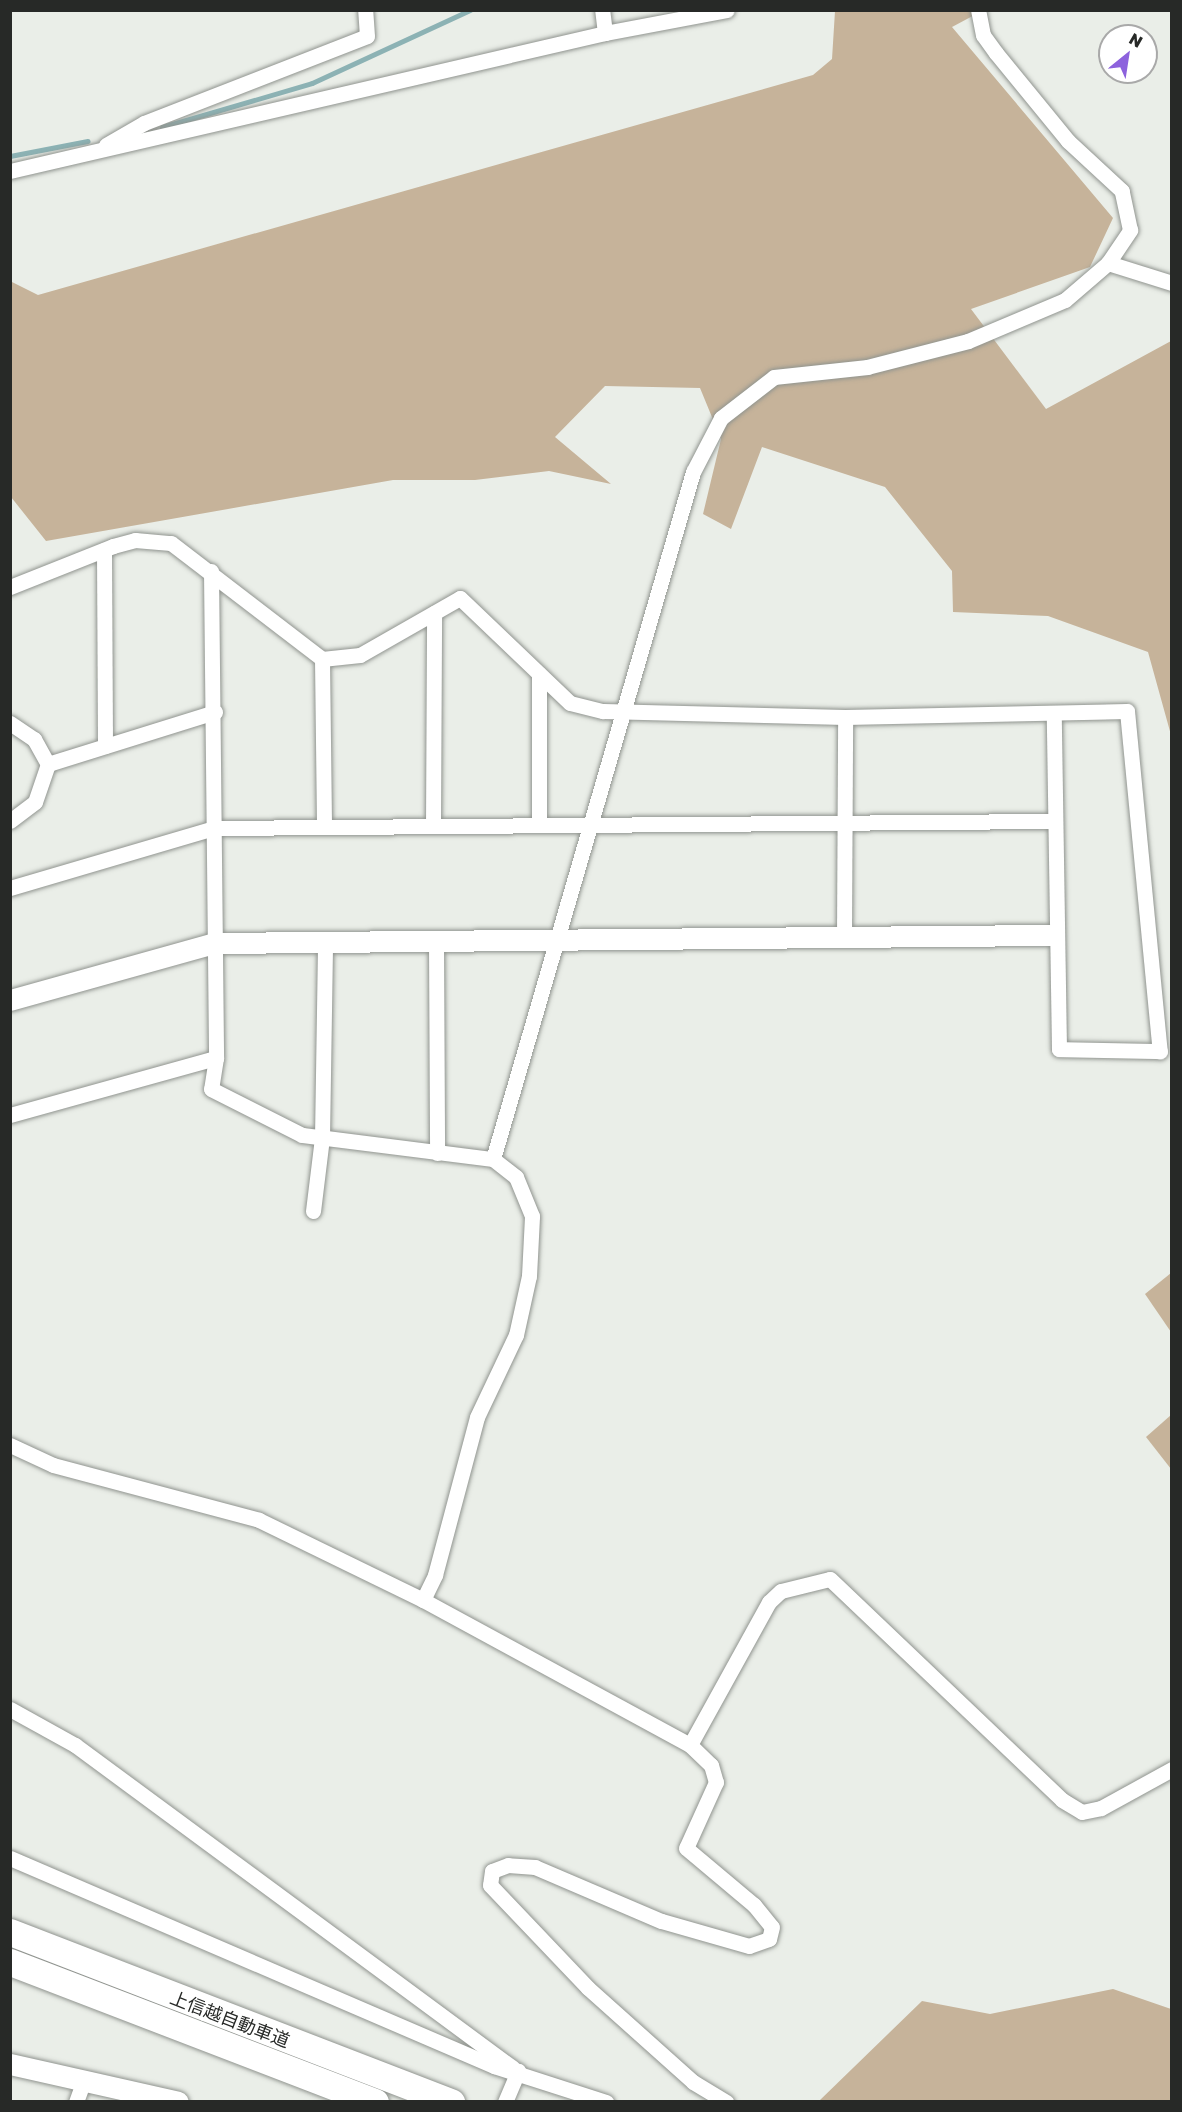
<!DOCTYPE html>
<meta charset="utf-8">
<style>
body{margin:0}
#map{position:relative;width:1182px;height:2112px;overflow:hidden;background:#eaeee8;font-family:"Golos Text","Noto Sans JP",sans-serif}
div>[style]{position:absolute}
.forest>*{inset:0;background:#c6b39a}
.stream>*{height:5px;margin:-2.5px;padding:0 2.5px;transform-origin:2.5px;border-radius:2.5px;background:#8cb2b4}
.roads{filter:drop-shadow(0 0 2px #90948f) drop-shadow(0 0 2px #90948f)}
.street>*{height:15px;margin:-7.5px;padding:0 7.5px;transform-origin:7.5px;border-radius:7.5px;background:#fff}
.secondary>*{height:21px;margin:-10.5px;padding:0 10.5px;transform-origin:10.5px;border-radius:10.5px;background:#fff}
.highway>*{height:27px;margin:-13.5px;padding:0 13.5px;transform-origin:13.5px;border-radius:13.5px;background:#fff}
span{translate:-50% -50%;white-space:nowrap;text-align:center;line-height:1.15;-webkit-text-stroke:4.5px #fff;paint-order:stroke}
.street-label{font-size:18px;color:#272927}
.frame{position:absolute;inset:0;border:12px solid #272927;pointer-events:none}
.north{position:absolute;left:1098px;top:24px;width:60px;height:60px;box-sizing:border-box;background:#fff;border:2px solid #a9a9a9;border-radius:50%;rotate:30deg;font-size:16px;font-weight:700;line-height:24px;text-align:center;color:#272927}
.north::after{content:'';display:block;margin:auto;width:21px;height:27px;background:#8d62dd;clip-path:polygon(50% 0,100% 100%,50% 72%,0 100%)}
</style>
<div id="map">
<div class="forest">
<i style="clip-path:polygon(835px 11px,982px 11px,952px 27px,1113px 218px,1090px 267px,971px 309px,1046px 409px,1171px 341px,1171px 735px,1148px 652px,1048px 616px,953px 612px,952px 571px,885px 487px,762px 447px,731px 529px,703px 514px,721px 439px,700px 388px,605px 386px,555px 437px,611px 484px,549px 471px,475px 480px,393px 480px,46px 541px,11px 497px,10px 281px,38px 295px,813px 75px,832px 59px)"></i>
<i style="clip-path:polygon(1171px 1273px,1171px 1332px,1145px 1294px)"></i>
<i style="clip-path:polygon(1171px 1415px,1171px 1469px,1146px 1437px)"></i>
<i style="clip-path:polygon(1113px 1989px,1171px 2009px,1171px 2101px,819px 2101px,922px 2001px,990px 2014px)"></i>
</div>
<div class="stream">
<i style="left:162px;top:127px;width:156px;rotate:-16.3deg"></i>
<i style="left:312px;top:83px;width:174px;rotate:-24.8deg"></i>
<i style="left:10px;top:156px;width:79px;rotate:-10.9deg"></i>
</div>
<div class="roads">
<div class="street">
<i style="left:605px;top:33px;width:124px;rotate:-10.7deg"></i>
<i style="left:106px;top:145px;width:44px;rotate:-30.1deg"></i>
<i style="left:144px;top:123px;width:239px;rotate:-21.3deg"></i>
<i style="left:367px;top:36px;width:26px;rotate:-94deg"></i>
<i style="left:10px;top:171px;width:611px;rotate:-13.06deg"></i>
<i style="left:605px;top:33px;width:23px;rotate:-97deg"></i>
<i style="left:1108px;top:263px;width:67px;rotate:17.4deg"></i>
<i style="left:104px;top:550px;width:196px;rotate:89.7deg"></i>
<i style="left:211px;top:571px;width:487px;rotate:89.4deg"></i>
<i style="left:216px;top:1058px;width:31px;rotate:99deg"></i>
<i style="left:211px;top:1089px;width:102px;rotate:26.8deg"></i>
<i style="left:302px;top:1135px;width:193px;rotate:7.2deg"></i>
<i style="left:493px;top:1159px;width:716px;rotate:-73.77deg"></i>
<i style="left:693px;top:472px;width:61px;rotate:-62.6deg"></i>
<i style="left:721px;top:418px;width:67px;rotate:-37.7deg"></i>
<i style="left:774px;top:377px;width:94px;rotate:-6.1deg"></i>
<i style="left:867px;top:367px;width:104px;rotate:-14.4deg"></i>
<i style="left:968px;top:341px;width:105px;rotate:-22.9deg"></i>
<i style="left:1065px;top:300px;width:57px;rotate:-40.7deg"></i>
<i style="left:1108px;top:263px;width:40px;rotate:-56deg"></i>
<i style="left:1130px;top:230px;width:40px;rotate:-102deg"></i>
<i style="left:1122px;top:191px;width:74px;rotate:-137.2deg"></i>
<i style="left:1068px;top:141px;width:114px;rotate:-129.3deg"></i>
<i style="left:996px;top:53px;width:22px;rotate:-126deg"></i>
<i style="left:983px;top:35px;width:25px;rotate:-101deg"></i>
<i style="left:10px;top:587px;width:111px;rotate:-21.7deg"></i>
<i style="left:113px;top:546px;width:23px;rotate:-15deg"></i>
<i style="left:135px;top:540px;width:36px;rotate:5deg"></i>
<i style="left:171px;top:543px;width:190px;rotate:37.5deg"></i>
<i style="left:322px;top:659px;width:38px;rotate:-6deg"></i>
<i style="left:360px;top:655px;width:115px;rotate:-29.7deg"></i>
<i style="left:460px;top:598px;width:152px;rotate:43.7deg"></i>
<i style="left:570px;top:703px;width:34px;rotate:14deg"></i>
<i style="left:603px;top:711px;width:242px;rotate:1.4deg"></i>
<i style="left:845px;top:717px;width:282px;rotate:-1.2deg"></i>
<i style="left:1127px;top:711px;width:342px;rotate:84.5deg"></i>
<i style="left:1160px;top:1051px;width:101px;rotate:-178.9deg"></i>
<i style="left:1059px;top:1049px;width:336px;rotate:-90.9deg"></i>
<i style="left:322px;top:659px;width:167px;rotate:89.3deg"></i>
<i style="left:539px;top:674px;width:150px;rotate:90deg"></i>
<i style="left:10px;top:723px;width:29px;rotate:34deg"></i>
<i style="left:34px;top:739px;width:29px;rotate:61deg"></i>
<i style="left:48px;top:764px;width:40px;rotate:108.9deg"></i>
<i style="left:35px;top:802px;width:31px;rotate:143deg"></i>
<i style="left:48px;top:764px;width:175px;rotate:-17.3deg"></i>
<i style="left:433px;top:825px;width:212px;rotate:-89.7deg"></i>
<i style="left:10px;top:888px;width:213px;rotate:-16.4deg"></i>
<i style="left:214px;top:828px;width:840px;rotate:-0.48deg"></i>
<i style="left:844px;top:937px;width:220px;rotate:-89.7deg"></i>
<i style="left:436px;top:942px;width:211px;rotate:89.7deg"></i>
<i style="left:10px;top:1115px;width:214px;rotate:-15.5deg"></i>
<i style="left:313px;top:1211px;width:74px;rotate:-83deg"></i>
<i style="left:322px;top:1138px;width:196px;rotate:-89.1deg"></i>
<i style="left:10px;top:1445px;width:47px;rotate:24.9deg"></i>
<i style="left:53px;top:1465px;width:213px;rotate:14.9deg"></i>
<i style="left:259px;top:1520px;width:182px;rotate:26deg"></i>
<i style="left:423px;top:1600px;width:304px;rotate:28.5deg"></i>
<i style="left:690px;top:1745px;width:29px;rotate:44deg"></i>
<i style="left:711px;top:1765px;width:18px;rotate:74deg"></i>
<i style="left:716px;top:1782px;width:72px;rotate:114.4deg"></i>
<i style="left:686px;top:1848px;width:89px;rotate:40deg"></i>
<i style="left:754px;top:1905px;width:28px;rotate:51deg"></i>
<i style="left:772px;top:1927px;width:12px;rotate:104deg"></i>
<i style="left:769px;top:1939px;width:21px;rotate:161deg"></i>
<i style="left:749px;top:1946px;width:91px;rotate:-164.1deg"></i>
<i style="left:661px;top:1921px;width:137px;rotate:-156.8deg"></i>
<i style="left:535px;top:1867px;width:27px;rotate:-176deg"></i>
<i style="left:508px;top:1865px;width:17px;rotate:159deg"></i>
<i style="left:492px;top:1871px;width:14px;rotate:98deg"></i>
<i style="left:490px;top:1885px;width:142px;rotate:46.4deg"></i>
<i style="left:588px;top:1988px;width:141px;rotate:41.8deg"></i>
<i style="left:693px;top:2082px;width:39px;rotate:31deg"></i>
<i style="left:423px;top:1600px;width:28px;rotate:-64deg"></i>
<i style="left:435px;top:1575px;width:163px;rotate:-75.1deg"></i>
<i style="left:477px;top:1417px;width:91px;rotate:-64.6deg"></i>
<i style="left:516px;top:1335px;width:60px;rotate:-77.6deg"></i>
<i style="left:529px;top:1276px;width:60px;rotate:-87.1deg"></i>
<i style="left:532px;top:1216px;width:42px;rotate:-112.3deg"></i>
<i style="left:516px;top:1177px;width:29px;rotate:-142deg"></i>
<i style="left:10px;top:1709px;width:74px;rotate:29deg"></i>
<i style="left:75px;top:1745px;width:544px;rotate:36.41deg"></i>
<i style="left:690px;top:1745px;width:163px;rotate:-61.1deg"></i>
<i style="left:769px;top:1602px;width:16px;rotate:-43deg"></i>
<i style="left:781px;top:1591px;width:50px;rotate:-13.8deg"></i>
<i style="left:830px;top:1579px;width:320px;rotate:43.6deg"></i>
<i style="left:1062px;top:1800px;width:23px;rotate:31deg"></i>
<i style="left:1082px;top:1812px;width:19px;rotate:-12deg"></i>
<i style="left:1101px;top:1808px;width:81px;rotate:-28.8deg"></i>
<i style="left:10px;top:1858px;width:527px;rotate:23.26deg"></i>
<i style="left:494px;top:2066px;width:118px;rotate:17.8deg"></i>
<i style="left:76px;top:2102px;width:23px;rotate:-70deg"></i>
<i style="left:505px;top:2102px;width:34px;rotate:-67deg"></i>
</div>
<div class="secondary">
<i style="left:10px;top:1000px;width:212px;rotate:-15.6deg"></i>
<i style="left:214px;top:943px;width:840px;rotate:-0.55deg"></i>
<i style="left:10px;top:2064px;width:172px;rotate:12.7deg"></i>
</div>
<div class="highway">
<i style="left:10px;top:1932px;width:473px;rotate:21.1deg"></i>
<i style="left:10px;top:1962px;width:391px;rotate:21deg"></i>
</div>
</div>
<div class="street-label">
<span style="left:230px;top:2019px;rotate:21deg">上信越自動車道</span>
</div>
<div class="frame"></div>
<div class="north">N</div>
</div>
